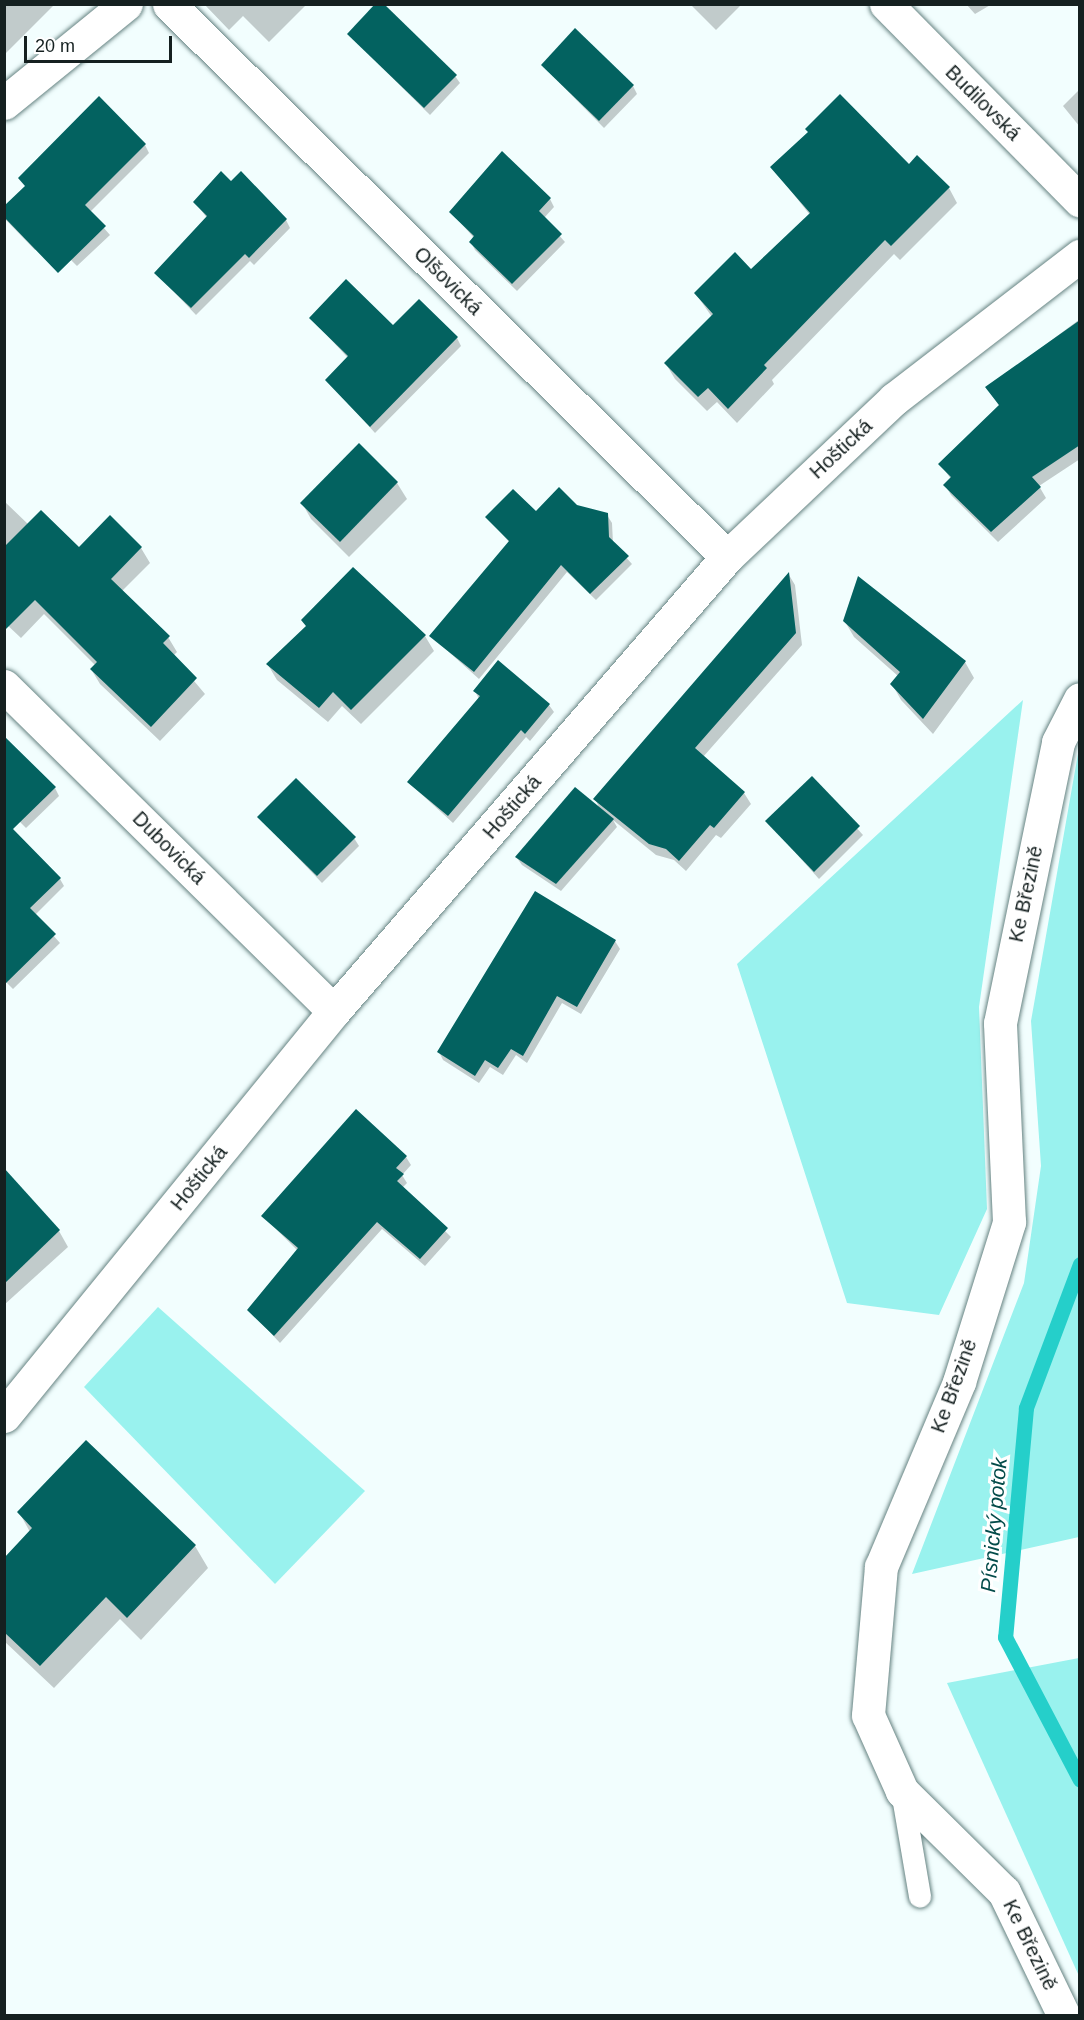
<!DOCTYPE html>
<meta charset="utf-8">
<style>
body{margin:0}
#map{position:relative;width:1084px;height:2020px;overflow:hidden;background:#f2fefe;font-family:Arial,sans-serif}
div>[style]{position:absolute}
.green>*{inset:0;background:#99f2ee}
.shadow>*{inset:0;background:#0003}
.stream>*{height:15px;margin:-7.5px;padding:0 7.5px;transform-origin:7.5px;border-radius:7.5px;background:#25cfca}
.building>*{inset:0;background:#036260}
.roads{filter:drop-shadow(0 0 2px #668382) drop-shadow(0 0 2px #668382)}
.service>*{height:22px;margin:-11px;padding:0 11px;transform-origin:11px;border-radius:11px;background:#fff}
.minor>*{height:33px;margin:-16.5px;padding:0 16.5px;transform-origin:16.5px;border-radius:16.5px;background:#fff}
span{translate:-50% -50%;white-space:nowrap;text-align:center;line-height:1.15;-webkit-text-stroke:6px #fff;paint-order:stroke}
.street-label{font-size:20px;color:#152020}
.water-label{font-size:21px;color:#044c4a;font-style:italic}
.frame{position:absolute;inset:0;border:6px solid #152020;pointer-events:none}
.scale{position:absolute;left:24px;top:36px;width:148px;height:27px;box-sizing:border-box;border:3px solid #152020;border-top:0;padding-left:8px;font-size:18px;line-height:21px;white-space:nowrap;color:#152020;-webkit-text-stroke:4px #fff;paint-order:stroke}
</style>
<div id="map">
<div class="green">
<i style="clip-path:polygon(1023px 700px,979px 1007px,987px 1209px,939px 1315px,847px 1303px,737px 964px)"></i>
<i style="clip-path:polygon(1079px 748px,1079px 1537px,912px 1574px,1024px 1283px,1041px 1166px,1031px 1021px)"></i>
<i style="clip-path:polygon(158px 1307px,365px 1491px,275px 1584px,84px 1387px)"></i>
<i style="clip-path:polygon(1079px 1658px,1080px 1658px,1079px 1976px,947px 1683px)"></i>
</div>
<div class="shadow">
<i style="clip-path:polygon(4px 4px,55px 4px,4px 55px)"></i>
<i style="clip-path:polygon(204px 4px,307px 4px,269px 42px,243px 16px,229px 30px)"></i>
<i style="clip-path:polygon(690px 4px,742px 4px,716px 30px)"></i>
<i style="clip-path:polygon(966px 4px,992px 4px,975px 14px)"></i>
<i style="clip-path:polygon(349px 35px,455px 76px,460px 83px,430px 115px)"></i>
<i style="clip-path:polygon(542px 65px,633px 86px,637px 94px,604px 128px)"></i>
<i style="clip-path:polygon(1080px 89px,1080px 127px,1063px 106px)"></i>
<i style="clip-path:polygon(809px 133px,909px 166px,917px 158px,949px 188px,957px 203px,900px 260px,894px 254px,772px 380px,774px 384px,737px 423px,717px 402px,707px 411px,675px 379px,666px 364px,712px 317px,696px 294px,751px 272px,810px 215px,772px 167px)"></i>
<i style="clip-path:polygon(145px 145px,149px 153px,90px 212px,110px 235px,77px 266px,48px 237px,35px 250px,4px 218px,4px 208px,26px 187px,20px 178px)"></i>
<i style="clip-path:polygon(503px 153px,550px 199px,554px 207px,544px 218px,565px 242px,517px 291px,475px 250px,471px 242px,474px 238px,451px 212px)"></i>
<i style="clip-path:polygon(232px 183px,286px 220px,290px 228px,254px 265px,250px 261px,196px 315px,156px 273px,207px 218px,195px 202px)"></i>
<i style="clip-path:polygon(311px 318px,457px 338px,461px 346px,375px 433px,327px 380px,348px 358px)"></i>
<i style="clip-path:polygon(1080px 319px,1080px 459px,1039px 486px,1046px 498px,998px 542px,951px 495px,945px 485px,951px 479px,940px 464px,1000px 407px,987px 388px)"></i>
<i style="clip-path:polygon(397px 483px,407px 499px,349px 557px,311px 519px,302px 503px)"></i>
<i style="clip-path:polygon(4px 501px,29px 525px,79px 549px,110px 517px,141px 548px,150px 563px,122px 591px,168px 637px,177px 652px,173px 656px,205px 694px,160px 741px,100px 684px,91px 669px,95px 665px,44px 614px,21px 638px,4px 622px)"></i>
<i style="clip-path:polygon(576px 506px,607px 515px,612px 523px,613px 543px,632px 564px,596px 600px,567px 572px,479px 679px,431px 636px,510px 543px,487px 517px)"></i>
<i style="clip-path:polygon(353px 569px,425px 636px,434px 651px,361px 724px,342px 706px,328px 722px,277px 680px,268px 665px,307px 628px,303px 620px)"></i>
<i style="clip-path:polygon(789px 575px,795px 585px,802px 645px,703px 757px,744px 793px,751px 804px,721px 838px,716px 835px,686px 871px,674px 860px,656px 855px,613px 820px,617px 827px,561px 891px,522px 865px,517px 858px,600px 809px,595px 799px)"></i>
<i style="clip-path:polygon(844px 620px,965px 662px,974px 678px,933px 734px,901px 700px,892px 684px,898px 676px,854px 637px)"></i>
<i style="clip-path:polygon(475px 691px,549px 705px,554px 712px,530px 741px,526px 737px,453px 823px,408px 782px,479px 699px)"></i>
<i style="clip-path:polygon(812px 778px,863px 835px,819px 879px,767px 821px)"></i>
<i style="clip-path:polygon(55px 788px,59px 796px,26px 828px,4px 806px)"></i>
<i style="clip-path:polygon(259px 817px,354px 838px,359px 846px,322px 883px)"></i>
<i style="clip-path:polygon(4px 840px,60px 879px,64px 886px,35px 915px,60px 943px,13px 989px,4px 980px)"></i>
<i style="clip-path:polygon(615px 941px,620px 949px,581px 1014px,562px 1003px,527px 1063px,516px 1055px,503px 1075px,490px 1067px,479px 1083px,443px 1060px,439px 1052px)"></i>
<i style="clip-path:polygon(357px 1111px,406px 1157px,411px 1165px,402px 1175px,407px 1183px,402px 1188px,451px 1237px,425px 1266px,382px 1229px,280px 1343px,249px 1310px,298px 1251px,263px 1216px)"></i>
<i style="clip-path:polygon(4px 1191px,59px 1231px,68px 1247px,4px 1305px)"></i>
<i style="clip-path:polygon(19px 1512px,195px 1546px,208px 1568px,141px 1640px,120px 1619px,54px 1688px,4px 1641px,4px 1560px,30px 1532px)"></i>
</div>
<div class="stream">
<i style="left:1080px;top:1264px;width:154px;rotate:110.6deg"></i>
<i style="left:1026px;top:1408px;width:230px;rotate:95.2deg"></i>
<i style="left:1005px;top:1637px;width:161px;rotate:62.3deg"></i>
</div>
<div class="building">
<i style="clip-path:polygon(375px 4px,384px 4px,457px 75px,424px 108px,347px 34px)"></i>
<i style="clip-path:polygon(575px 28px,634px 85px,599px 121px,541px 65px)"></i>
<i style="clip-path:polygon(840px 94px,909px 164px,917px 155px,950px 187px,891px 246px,885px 240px,764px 365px,767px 368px,728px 409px,708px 388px,698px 397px,664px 363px,713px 314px,694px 293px,735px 252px,751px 269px,810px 213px,770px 167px,808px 132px,805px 129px)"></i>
<i style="clip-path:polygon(99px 96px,146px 144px,85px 205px,106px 226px,58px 273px,4px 217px,4px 206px,25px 186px,18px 178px)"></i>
<i style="clip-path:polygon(502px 151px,551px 198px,539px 211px,562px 234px,512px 284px,469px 242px,474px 236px,449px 212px)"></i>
<i style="clip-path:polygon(221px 171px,231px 181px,241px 171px,287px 219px,249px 258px,245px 254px,191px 308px,154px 273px,207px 216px,193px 202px)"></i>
<i style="clip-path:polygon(346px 279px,393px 325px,419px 299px,458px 337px,370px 427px,325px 380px,348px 356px,309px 318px)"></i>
<i style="clip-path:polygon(1080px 320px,1080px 445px,1032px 477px,1041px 487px,991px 532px,943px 485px,951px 477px,938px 464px,999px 405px,985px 387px)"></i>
<i style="clip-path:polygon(359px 443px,398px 482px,340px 542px,300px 503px)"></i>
<i style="clip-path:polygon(559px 487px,577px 505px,608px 513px,609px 537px,629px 556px,590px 594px,561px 565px,474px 672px,429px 636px,509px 541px,485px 517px,513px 489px,536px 511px)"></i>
<i style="clip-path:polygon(41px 510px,79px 547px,110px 515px,142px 547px,111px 579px,170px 636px,163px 643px,197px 678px,151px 727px,90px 669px,97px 662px,35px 600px,4px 631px,4px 547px)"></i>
<i style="clip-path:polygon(353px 567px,426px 635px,351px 710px,333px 692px,319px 708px,266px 664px,306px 626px,301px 620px)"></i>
<i style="clip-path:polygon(789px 572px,796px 633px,695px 748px,745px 792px,714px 828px,710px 825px,679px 861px,666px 849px,649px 844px,593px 799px)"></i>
<i style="clip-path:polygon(858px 576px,966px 661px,923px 719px,890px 684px,900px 672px,843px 621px)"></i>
<i style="clip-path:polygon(498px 660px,550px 704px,525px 734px,521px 730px,448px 816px,407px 782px,480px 696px,473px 691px)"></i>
<i style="clip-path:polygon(4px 736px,56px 787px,13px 829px,61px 878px,30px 908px,56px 934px,4px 985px)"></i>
<i style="clip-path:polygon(812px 776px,860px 826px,814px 872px,765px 821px)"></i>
<i style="clip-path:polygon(296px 778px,356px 837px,317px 876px,257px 817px)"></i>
<i style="clip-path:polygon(575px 787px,614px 819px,556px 884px,515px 857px)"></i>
<i style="clip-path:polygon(535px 891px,616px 940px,577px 1007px,557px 996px,523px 1056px,511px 1049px,498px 1068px,485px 1060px,475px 1076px,437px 1052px)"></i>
<i style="clip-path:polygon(356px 1109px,407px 1156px,396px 1168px,404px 1174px,397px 1181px,448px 1228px,420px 1259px,377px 1222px,274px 1336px,247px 1310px,298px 1248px,261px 1216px)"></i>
<i style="clip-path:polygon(4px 1168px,60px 1230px,4px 1284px)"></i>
<i style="clip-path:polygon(86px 1440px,196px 1545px,127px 1618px,106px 1597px,40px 1666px,4px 1632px,4px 1558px,32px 1528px,17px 1512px)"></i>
</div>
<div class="roads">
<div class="service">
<i style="left:902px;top:1791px;width:107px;rotate:80.3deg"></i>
</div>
<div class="minor">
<i style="left:169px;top:4px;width:786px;rotate:44.74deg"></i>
<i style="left:886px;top:4px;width:276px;rotate:45.4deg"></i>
<i style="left:4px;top:103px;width:157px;rotate:-39.1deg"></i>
<i style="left:4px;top:686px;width:463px;rotate:44.6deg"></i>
<i style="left:4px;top:1416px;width:522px;rotate:-50.83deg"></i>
<i style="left:334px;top:1011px;width:600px;rotate:-49.12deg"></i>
<i style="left:727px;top:557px;width:230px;rotate:-43.4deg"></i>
<i style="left:894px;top:399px;width:235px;rotate:-37.6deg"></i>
<i style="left:1064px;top:2016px;width:138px;rotate:-115.8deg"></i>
<i style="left:1004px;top:1892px;width:144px;rotate:-135.3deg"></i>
<i style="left:902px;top:1791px;width:83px;rotate:-114.1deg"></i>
<i style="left:868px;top:1715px;width:149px;rotate:-85deg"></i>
<i style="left:881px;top:1567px;width:201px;rotate:-67.1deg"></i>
<i style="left:959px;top:1382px;width:168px;rotate:-72.6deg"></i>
<i style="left:1009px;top:1222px;width:199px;rotate:-92.6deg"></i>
<i style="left:1000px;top:1023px;width:287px;rotate:-78.3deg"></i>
<i style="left:1058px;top:742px;width:48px;rotate:-62.9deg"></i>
</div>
</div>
<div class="street-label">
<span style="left:983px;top:103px;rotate:45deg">Budilovská</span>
<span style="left:448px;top:281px;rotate:45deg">Olšovická</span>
<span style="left:841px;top:449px;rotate:-43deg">Hoštická</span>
<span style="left:512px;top:807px;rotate:-49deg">Hoštická</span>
<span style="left:169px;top:848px;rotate:45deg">Dubovická</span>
<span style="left:1026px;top:894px;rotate:-78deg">Ke Březině</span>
<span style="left:199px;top:1178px;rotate:-51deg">Hoštická</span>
<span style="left:954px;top:1386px;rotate:-70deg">Ke Březině</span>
<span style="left:1030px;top:1945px;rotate:64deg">Ke Březině</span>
</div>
<div class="water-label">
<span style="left:994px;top:1525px;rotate:-85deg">Písnický potok</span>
</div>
<div class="frame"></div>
<div class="scale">20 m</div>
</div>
